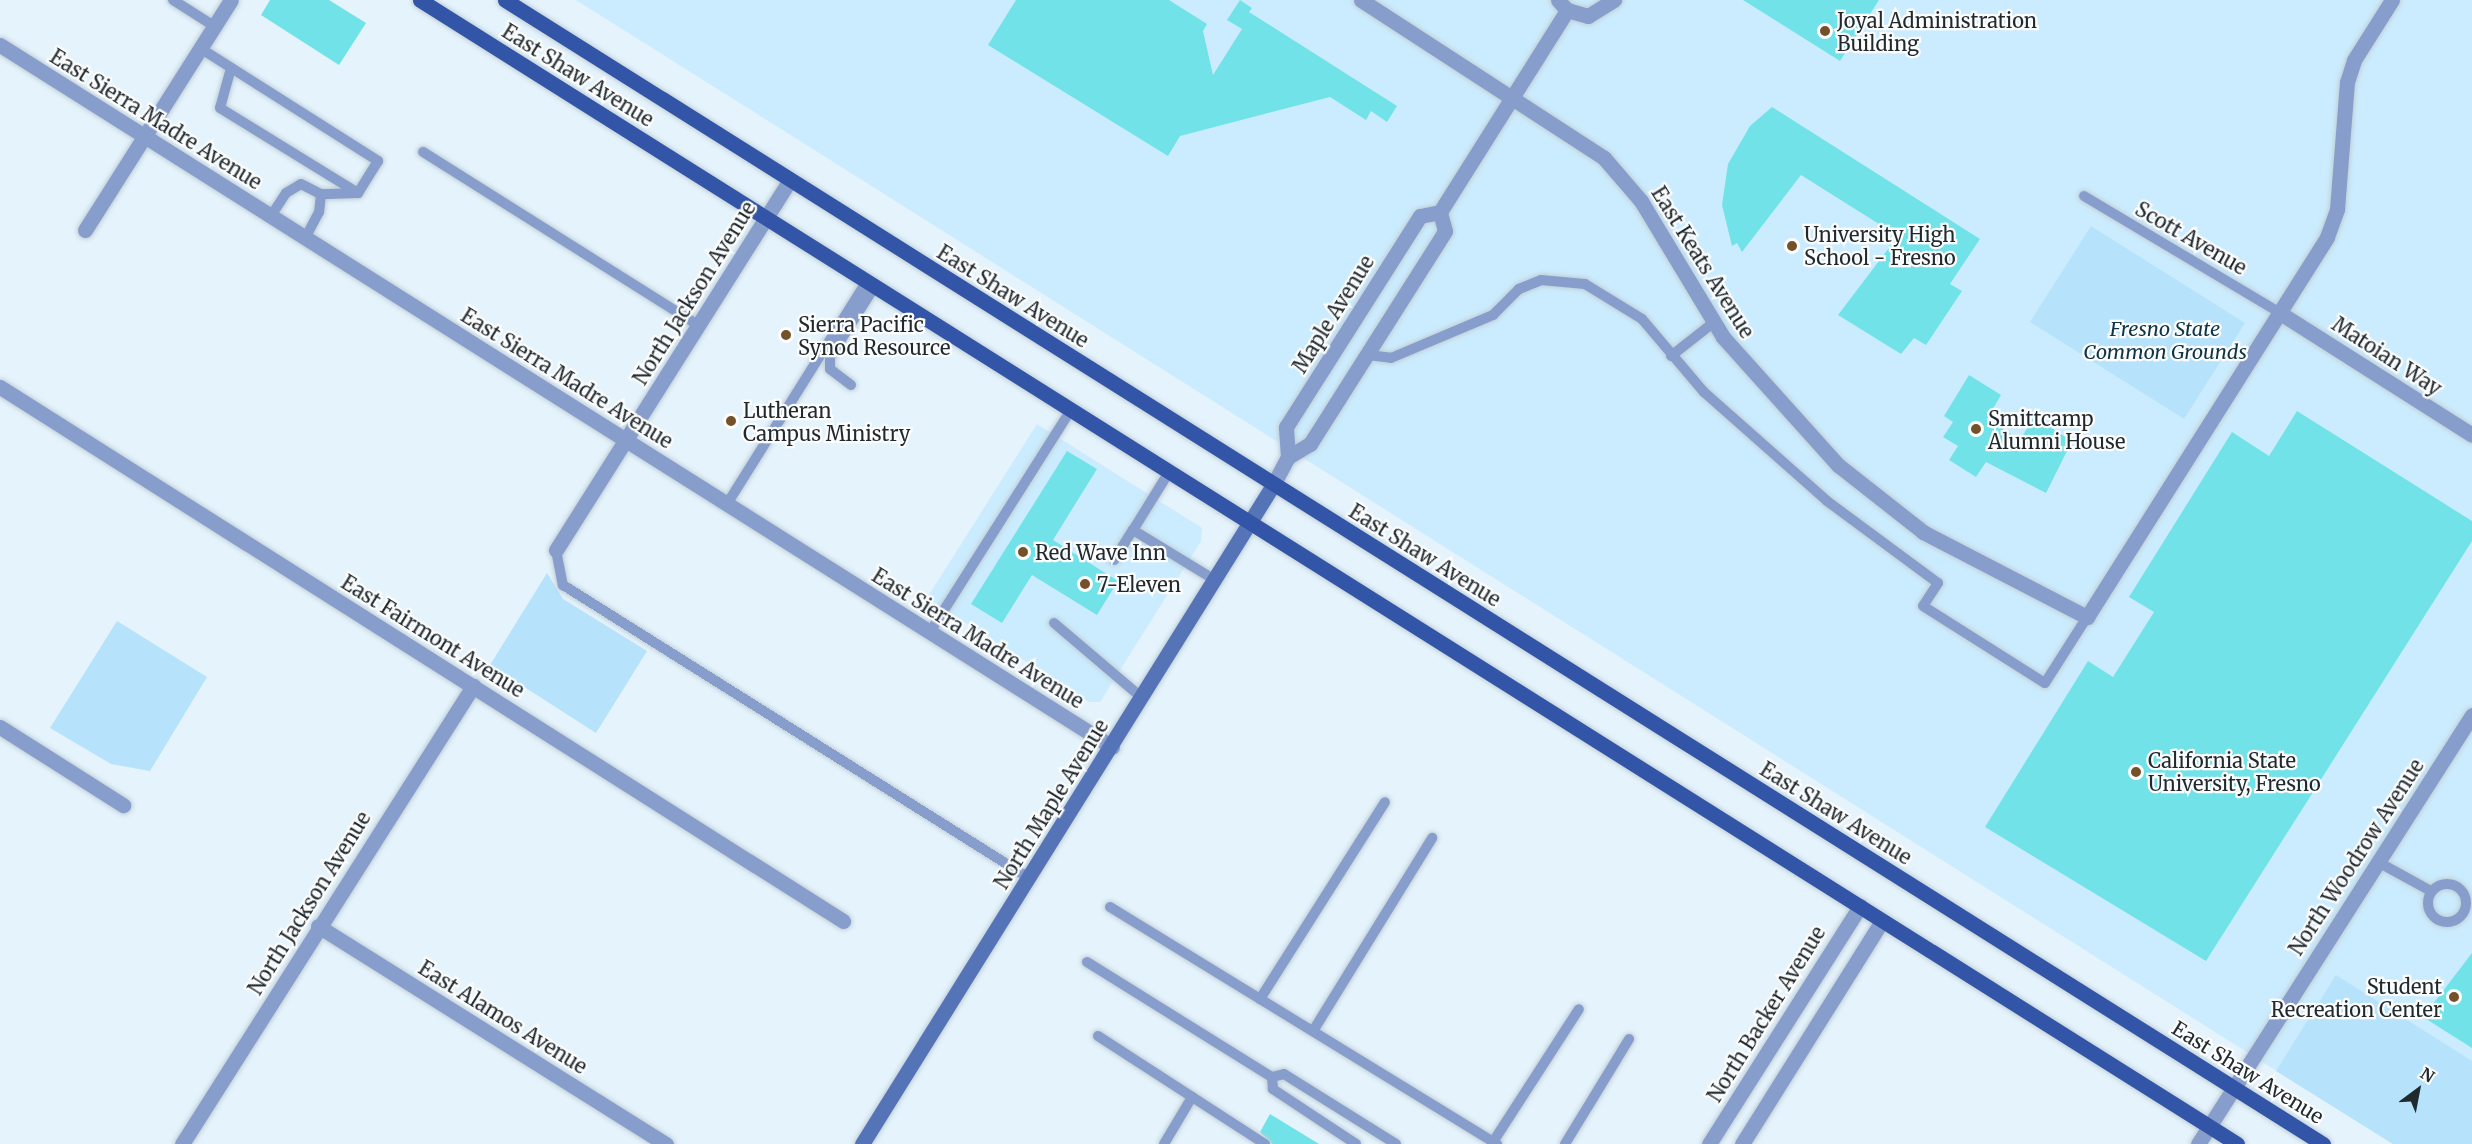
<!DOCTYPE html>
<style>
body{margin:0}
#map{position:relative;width:2472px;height:1144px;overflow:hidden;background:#e4f3fc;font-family:Merriweather,serif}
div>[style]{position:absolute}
.built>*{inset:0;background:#cbecfe}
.green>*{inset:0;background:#b6e3fb}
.building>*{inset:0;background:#71e2e8}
.roads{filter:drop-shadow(0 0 2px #c1cfd7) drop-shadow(0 0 2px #c1cfd7)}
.lane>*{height:10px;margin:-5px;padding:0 5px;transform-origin:5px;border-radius:5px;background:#879ecc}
.lane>.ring{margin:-5px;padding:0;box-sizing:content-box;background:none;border:10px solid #879ecc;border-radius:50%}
.street>*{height:15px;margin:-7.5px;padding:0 7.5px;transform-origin:7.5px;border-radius:7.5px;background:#879ecc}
.secondary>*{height:15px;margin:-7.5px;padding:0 7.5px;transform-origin:7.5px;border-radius:7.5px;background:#5574b8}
.primary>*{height:15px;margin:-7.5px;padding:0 7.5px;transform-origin:7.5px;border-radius:7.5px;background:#3355a8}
.dots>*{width:16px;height:16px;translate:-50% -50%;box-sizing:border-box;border:3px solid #fdfdfd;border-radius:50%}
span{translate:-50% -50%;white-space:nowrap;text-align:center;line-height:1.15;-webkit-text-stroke:4.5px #fdfdfd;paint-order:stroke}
.poi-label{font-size:20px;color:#1f292e}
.left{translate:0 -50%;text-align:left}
.right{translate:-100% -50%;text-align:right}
.street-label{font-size:20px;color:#1f292e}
.park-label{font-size:20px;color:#0e3547;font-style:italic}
.north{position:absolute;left:2388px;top:1060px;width:60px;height:60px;-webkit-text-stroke:4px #fdfdfd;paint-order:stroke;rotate:32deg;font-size:16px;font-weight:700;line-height:24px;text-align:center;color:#1f292e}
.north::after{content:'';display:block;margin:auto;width:21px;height:27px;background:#1f292e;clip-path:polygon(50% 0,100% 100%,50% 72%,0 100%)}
</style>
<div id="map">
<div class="built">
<i style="clip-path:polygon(576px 0,2472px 0,2472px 1144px,2393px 1144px)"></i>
<i style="clip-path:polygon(1037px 424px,1202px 528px,1201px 541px,1100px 702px,1089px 702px,927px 598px)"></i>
</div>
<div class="green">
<i style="clip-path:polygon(2091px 226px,2245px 323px,2184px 419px,2030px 322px)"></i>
<i style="clip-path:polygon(547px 573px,563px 599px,647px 651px,596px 733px,490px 665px)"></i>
<i style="clip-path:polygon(117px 621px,207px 677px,150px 771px,111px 764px,50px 728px)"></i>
<i style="clip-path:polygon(2336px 975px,2472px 1061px,2472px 1144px,2393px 1144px,2276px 1071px)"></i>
</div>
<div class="building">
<i style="clip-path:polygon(270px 0,329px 0,366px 23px,339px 65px,261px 15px)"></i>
<i style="clip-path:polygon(1016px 0,1169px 0,1207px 24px,1203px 31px,1213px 75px,1242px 29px,1227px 20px,1240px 0,1252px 8px,1249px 12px,1397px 106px,1387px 122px,1371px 111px,1366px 120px,1330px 97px,1180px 136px,1168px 156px,988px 45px)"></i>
<i style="clip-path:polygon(1743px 0,1879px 0,1840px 61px)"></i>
<i style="clip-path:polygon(1772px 107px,1980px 239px,1950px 284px,1962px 291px,1926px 345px,1914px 338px,1901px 354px,1838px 315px,1898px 236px,1801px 175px,1742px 252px,1737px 243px,1732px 246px,1722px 205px,1728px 164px,1750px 126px)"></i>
<i style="clip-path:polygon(1969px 375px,2001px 395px,1987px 419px,2020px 440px,2034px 417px,2072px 441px,2046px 493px,1986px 462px,1976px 477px,1949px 460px,1958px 446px,1943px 437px,1953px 422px,1944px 416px)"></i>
<i style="clip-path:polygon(2297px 411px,2472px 521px,2472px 541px,2206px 961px,1985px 827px,2088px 661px,2113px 677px,2154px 612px,2129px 597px,2232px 432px,2269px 456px)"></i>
<i style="clip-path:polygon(1067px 451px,1097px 469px,1053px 540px,1118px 581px,1097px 615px,1032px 575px,1002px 623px,971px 604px)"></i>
<i style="clip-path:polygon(2472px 953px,2472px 1048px,2423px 1017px)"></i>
<i style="clip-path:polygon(1270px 1114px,1319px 1144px,1272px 1144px,1260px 1132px)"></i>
</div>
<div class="roads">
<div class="lane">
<i style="left:173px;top:0;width:49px;rotate:32.4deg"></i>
<i style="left:200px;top:48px;width:211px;rotate:32.4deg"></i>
<i style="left:378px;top:161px;width:38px;rotate:122deg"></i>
<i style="left:358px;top:193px;width:37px;rotate:178deg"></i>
<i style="left:231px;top:68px;width:41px;rotate:105.4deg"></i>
<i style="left:220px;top:108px;width:162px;rotate:31.6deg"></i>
<i style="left:423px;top:152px;width:325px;rotate:32.2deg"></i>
<i style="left:2084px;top:196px;width:228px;rotate:30.8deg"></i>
<i style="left:271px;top:216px;width:27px;rotate:-57deg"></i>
<i style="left:286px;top:193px;width:17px;rotate:-31deg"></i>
<i style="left:301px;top:184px;width:22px;rotate:27deg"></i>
<i style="left:321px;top:194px;width:18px;rotate:96deg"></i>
<i style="left:319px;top:212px;width:30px;rotate:118deg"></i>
<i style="left:1368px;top:355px;width:23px;rotate:7deg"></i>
<i style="left:1391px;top:358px;width:111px;rotate:-22.9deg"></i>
<i style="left:1493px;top:315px;width:37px;rotate:-45deg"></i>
<i style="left:1519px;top:289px;width:24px;rotate:-22deg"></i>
<i style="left:1541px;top:280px;width:44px;rotate:5.2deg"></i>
<i style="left:1585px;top:284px;width:67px;rotate:31.6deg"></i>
<i style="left:1642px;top:319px;width:96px;rotate:49.7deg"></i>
<i style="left:1704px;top:392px;width:164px;rotate:41.5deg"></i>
<i style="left:1827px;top:501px;width:138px;rotate:36.5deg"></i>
<i style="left:1938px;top:583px;width:27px;rotate:123deg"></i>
<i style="left:1923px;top:606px;width:144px;rotate:32.3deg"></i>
<i style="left:2045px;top:683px;width:78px;rotate:-57.5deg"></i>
<i style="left:1671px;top:356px;width:53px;rotate:-38.2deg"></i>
<i style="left:851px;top:385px;width:26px;rotate:-143deg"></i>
<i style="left:830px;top:369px;width:12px;rotate:-90deg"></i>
<i style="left:830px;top:357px;width:84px;rotate:-57.6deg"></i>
<i style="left:1169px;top:472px;width:68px;rotate:121.8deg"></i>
<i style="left:1133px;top:530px;width:96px;rotate:31.4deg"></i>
<i style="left:727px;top:504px;width:263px;rotate:-57.9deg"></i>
<i style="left:556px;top:550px;width:36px;rotate:79deg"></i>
<i style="left:563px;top:585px;width:550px;rotate:32.16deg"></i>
<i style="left:1114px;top:560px;width:36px;rotate:-58deg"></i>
<i style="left:1054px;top:623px;width:116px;rotate:40.4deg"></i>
<i style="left:930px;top:632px;width:263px;rotate:-57.6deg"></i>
<i style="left:2378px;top:862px;width:60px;rotate:28.7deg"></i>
<i class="ring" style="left:2428px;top:884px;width:28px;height:28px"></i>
<i style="left:1110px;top:907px;width:454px;rotate:31.5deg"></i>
<i style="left:1087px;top:962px;width:218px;rotate:31.9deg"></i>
<i style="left:1260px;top:999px;width:233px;rotate:-57.6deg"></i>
<i style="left:1313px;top:1031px;width:227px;rotate:-58.3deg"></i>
<i style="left:1098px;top:1036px;width:199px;rotate:32.9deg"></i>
<i style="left:1493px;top:1142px;width:158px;rotate:-57.1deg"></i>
<i style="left:1164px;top:1144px;width:55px;rotate:-59.2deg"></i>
<i style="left:1356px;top:1144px;width:100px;rotate:-146.5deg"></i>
<i style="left:1273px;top:1089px;width:12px;rotate:-95deg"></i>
<i style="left:1272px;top:1077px;width:12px;rotate:-14deg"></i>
<i style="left:1284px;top:1074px;width:132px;rotate:32deg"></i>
<i style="left:1565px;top:1144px;width:123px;rotate:-58.6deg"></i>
</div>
<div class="street">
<i style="left:1361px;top:0;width:290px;rotate:33deg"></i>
<i style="left:1604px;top:158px;width:57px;rotate:49.3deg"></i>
<i style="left:1641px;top:201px;width:159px;rotate:58.9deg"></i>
<i style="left:1723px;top:337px;width:172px;rotate:48.1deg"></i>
<i style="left:1838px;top:465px;width:108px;rotate:38.2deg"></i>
<i style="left:1923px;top:532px;width:185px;rotate:27.4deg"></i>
<i style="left:2087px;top:617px;width:449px;rotate:-57.7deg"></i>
<i style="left:2327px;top:237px;width:30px;rotate:-70deg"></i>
<i style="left:2337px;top:209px;width:127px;rotate:-85.5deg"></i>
<i style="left:2347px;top:82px;width:23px;rotate:-72deg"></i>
<i style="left:2354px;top:60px;width:71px;rotate:-57.7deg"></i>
<i style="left:1558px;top:0;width:13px;rotate:48deg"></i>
<i style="left:1567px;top:10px;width:22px;rotate:16deg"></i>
<i style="left:1588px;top:16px;width:31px;rotate:-32deg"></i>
<i style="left:0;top:45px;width:1315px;rotate:32.26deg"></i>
<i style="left:85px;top:230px;width:272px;rotate:-57.6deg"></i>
<i style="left:2280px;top:313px;width:227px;rotate:32.4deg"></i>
<i style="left:0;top:387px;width:998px;rotate:32.35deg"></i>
<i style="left:1288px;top:457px;width:26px;rotate:-31deg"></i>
<i style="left:1310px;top:444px;width:252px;rotate:-57.6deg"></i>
<i style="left:1445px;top:231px;width:20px;rotate:-105deg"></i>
<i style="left:1273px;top:485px;width:32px;rotate:-62deg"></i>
<i style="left:1288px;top:457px;width:30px;rotate:-94deg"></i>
<i style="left:1286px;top:427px;width:250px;rotate:-57.6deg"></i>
<i style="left:1420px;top:216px;width:20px;rotate:-11deg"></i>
<i style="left:1440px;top:212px;width:239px;rotate:-57.8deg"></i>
<i style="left:556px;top:550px;width:438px;rotate:-57.7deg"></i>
<i style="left:0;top:727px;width:146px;rotate:32.4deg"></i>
<i style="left:318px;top:926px;width:411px;rotate:32.1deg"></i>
<i style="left:182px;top:1144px;width:543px;rotate:-57.57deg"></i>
<i style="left:1709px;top:1144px;width:282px;rotate:-57.6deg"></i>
<i style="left:1742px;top:1144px;width:263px;rotate:-57.9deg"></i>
<i style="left:2198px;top:1144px;width:509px;rotate:-57.43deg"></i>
</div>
<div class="secondary">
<i style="left:862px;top:1144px;width:777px;rotate:-58.05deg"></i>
</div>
<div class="primary">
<i style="left:420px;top:0;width:2147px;rotate:32.19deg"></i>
<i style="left:505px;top:0;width:2148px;rotate:32.18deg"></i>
</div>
</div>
<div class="dots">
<i style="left:1825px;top:31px;background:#735129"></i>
<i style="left:1792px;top:246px;background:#735129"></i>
<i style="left:786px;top:335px;background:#735129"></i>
<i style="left:731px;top:421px;background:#735129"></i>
<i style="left:1976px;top:429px;background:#735129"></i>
<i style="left:1023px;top:552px;background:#735129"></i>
<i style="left:1085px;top:584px;background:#735129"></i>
<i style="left:2136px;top:772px;background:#735129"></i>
<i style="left:2454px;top:997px;background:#735129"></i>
</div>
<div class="poi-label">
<span class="left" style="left:1837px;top:32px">Joyal Administration<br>Building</span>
<span class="left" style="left:1804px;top:246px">University High<br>School - Fresno</span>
<span class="left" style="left:798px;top:336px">Sierra Pacific<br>Synod Resource</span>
<span class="left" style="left:743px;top:422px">Lutheran<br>Campus Ministry</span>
<span class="left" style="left:1988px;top:430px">Smittcamp<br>Alumni House</span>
<span class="left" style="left:1035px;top:552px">Red Wave Inn</span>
<span class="left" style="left:1097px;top:584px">7-Eleven</span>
<span class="left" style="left:2148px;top:772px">California State<br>University, Fresno</span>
<span class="right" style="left:2442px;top:998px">Student<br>Recreation Center</span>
</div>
<div class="street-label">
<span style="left:578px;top:75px;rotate:32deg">East Shaw Avenue</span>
<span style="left:156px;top:119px;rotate:32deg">East Sierra Madre Avenue</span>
<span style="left:2191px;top:238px;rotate:30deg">Scott Avenue</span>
<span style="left:1703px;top:262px;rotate:58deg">East Keats Avenue</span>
<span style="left:694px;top:293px;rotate:-58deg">North Jackson Avenue</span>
<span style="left:1013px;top:296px;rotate:32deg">East Shaw Avenue</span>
<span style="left:1333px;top:314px;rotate:-58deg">Maple Avenue</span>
<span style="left:2387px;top:356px;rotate:33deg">Matoian Way</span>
<span style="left:567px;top:378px;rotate:32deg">East Sierra Madre Avenue</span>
<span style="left:1425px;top:555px;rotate:32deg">East Shaw Avenue</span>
<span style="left:433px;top:636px;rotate:32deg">East Fairmont Avenue</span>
<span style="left:978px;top:638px;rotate:32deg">East Sierra Madre Avenue</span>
<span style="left:1051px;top:804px;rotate:-58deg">North Maple Avenue</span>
<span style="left:1836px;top:813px;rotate:32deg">East Shaw Avenue</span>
<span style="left:2356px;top:857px;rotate:-57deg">North Woodrow Avenue</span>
<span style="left:309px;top:903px;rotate:-58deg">North Jackson Avenue</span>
<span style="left:1766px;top:1014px;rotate:-58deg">North Backer Avenue</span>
<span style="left:503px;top:1017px;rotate:32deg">East Alamos Avenue</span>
<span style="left:2248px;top:1072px;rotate:32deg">East Shaw Avenue</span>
</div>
<div class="park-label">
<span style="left:2165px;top:340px">Fresno State<br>Common Grounds</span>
</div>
<div class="north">N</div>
</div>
